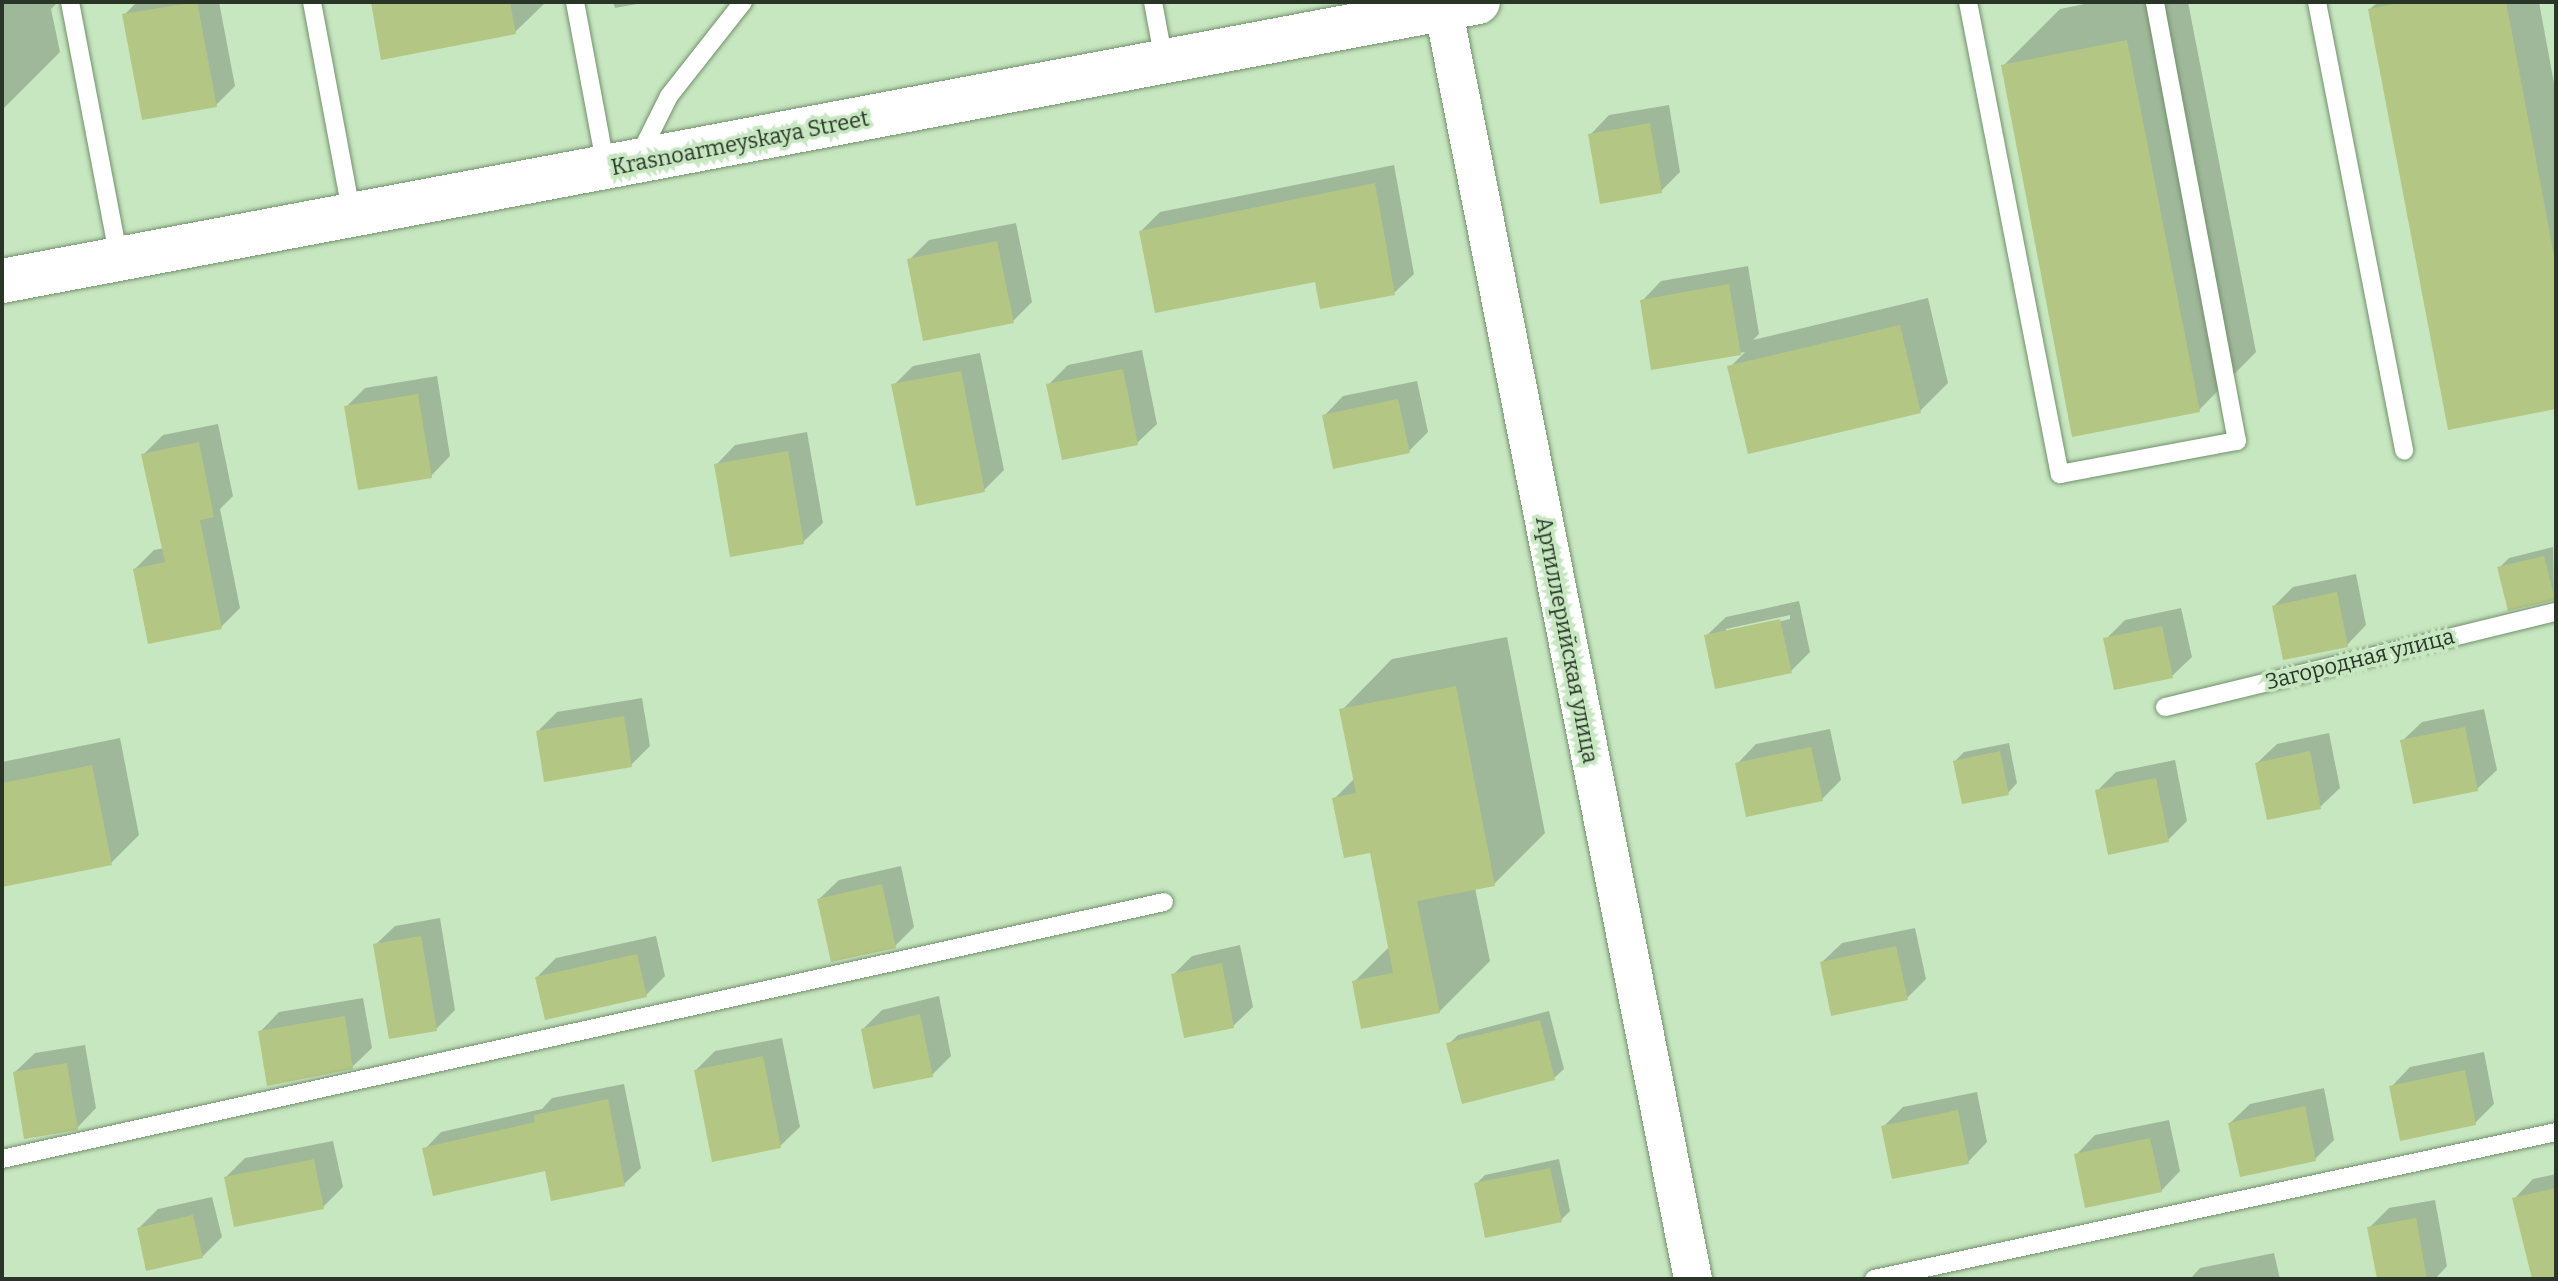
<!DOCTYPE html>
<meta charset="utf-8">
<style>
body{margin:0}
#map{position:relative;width:2558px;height:1281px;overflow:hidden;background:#c7e7c1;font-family:Bitter,serif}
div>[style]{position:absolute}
.shadow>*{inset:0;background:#0003}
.building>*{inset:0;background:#b4c684}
.roads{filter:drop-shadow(0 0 2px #73906d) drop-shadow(0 0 2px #73906d)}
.lane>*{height:18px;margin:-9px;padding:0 9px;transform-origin:9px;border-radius:9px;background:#fff}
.street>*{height:38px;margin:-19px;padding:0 19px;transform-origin:19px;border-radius:19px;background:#fff}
.secondary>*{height:44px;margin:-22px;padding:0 22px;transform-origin:22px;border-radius:22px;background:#fff}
span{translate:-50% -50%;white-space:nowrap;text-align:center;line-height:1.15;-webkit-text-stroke:7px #c7e7c1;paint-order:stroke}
.street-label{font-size:22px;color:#293527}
.frame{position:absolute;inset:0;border:4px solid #293527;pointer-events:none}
</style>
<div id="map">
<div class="shadow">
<i style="clip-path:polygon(2px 2px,58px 2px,51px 9px,60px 52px,2px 110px)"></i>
<i style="clip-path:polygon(137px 2px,219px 2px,235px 86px,216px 105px,124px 15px)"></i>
<i style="clip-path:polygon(373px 2px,546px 2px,515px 32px)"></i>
<i style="clip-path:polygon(613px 2px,648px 2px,615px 8px)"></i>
<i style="clip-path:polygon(2094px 2px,2188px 2px,2256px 352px,2199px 410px,2003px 66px,2060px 9px)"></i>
<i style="clip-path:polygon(2378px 2px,2539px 2px,2556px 94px,2556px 407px,2370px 9px)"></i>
<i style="clip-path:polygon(1669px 105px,1680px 172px,1661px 191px,1590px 135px,1609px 115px)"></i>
<i style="clip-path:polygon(1394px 165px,1414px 274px,1394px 293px,1316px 279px,1141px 231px,1160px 212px)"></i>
<i style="clip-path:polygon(1016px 223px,1032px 302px,1013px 321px,909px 260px,929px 240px)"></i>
<i style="clip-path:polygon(1748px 266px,1759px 334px,1753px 340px,1928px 298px,1948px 383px,1920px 411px,1730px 367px,1745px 352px,1653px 367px,1642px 301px,1661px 281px)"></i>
<i style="clip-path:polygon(1142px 350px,1157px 424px,1137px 443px,1049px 384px,1068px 365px)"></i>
<i style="clip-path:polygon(980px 353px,1004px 470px,984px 490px,894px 385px,913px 366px)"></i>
<i style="clip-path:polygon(437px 376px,450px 456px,431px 476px,346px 407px,365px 388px)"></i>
<i style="clip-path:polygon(1417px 381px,1428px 432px,1409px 451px,1324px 416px,1343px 396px)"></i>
<i style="clip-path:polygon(218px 424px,233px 496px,220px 509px,240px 608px,221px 627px,135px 569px,154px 550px,164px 548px,144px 454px,163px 435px)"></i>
<i style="clip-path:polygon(807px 432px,823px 523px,803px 542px,716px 465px,735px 445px)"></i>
<i style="clip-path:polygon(2553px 547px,2554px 598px,2500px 567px,2509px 558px)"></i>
<i style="clip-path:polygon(2356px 574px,2366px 625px,2347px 645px,2274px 606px,2293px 587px)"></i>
<i style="clip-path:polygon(evenodd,1799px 601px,1810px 652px,1791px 671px,1706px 636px,1726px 617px,1799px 601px,1790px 615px,1790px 619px,1726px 633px,1726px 629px,1790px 615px)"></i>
<i style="clip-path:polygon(2181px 608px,2192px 657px,2172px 676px,2106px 639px,2125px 620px)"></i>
<i style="clip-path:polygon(1507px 637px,1545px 833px,1494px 884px,1475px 888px,1490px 961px,1439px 1012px,1354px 982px,1390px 946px,1371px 850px,1335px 798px,1355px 778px,1342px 710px,1392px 659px)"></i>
<i style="clip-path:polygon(642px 698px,650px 746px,631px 765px,538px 731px,557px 712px)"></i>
<i style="clip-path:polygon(2484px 709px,2497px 770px,2477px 789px,2402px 741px,2422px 722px)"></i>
<i style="clip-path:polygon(1830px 729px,1841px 780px,1822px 799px,1737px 764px,1756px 744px)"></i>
<i style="clip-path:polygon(2329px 733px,2340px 788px,2320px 807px,2257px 763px,2277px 744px)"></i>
<i style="clip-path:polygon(120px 738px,139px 835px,111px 863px,2px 885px,2px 762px)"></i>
<i style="clip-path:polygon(2009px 743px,2017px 783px,2008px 793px,1955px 761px,1964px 752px)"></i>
<i style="clip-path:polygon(2175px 760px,2187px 821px,2168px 840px,2097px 791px,2116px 772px)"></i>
<i style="clip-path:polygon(901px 866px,914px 927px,895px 946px,819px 899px,839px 880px)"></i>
<i style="clip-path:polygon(440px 918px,455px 1010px,436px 1029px,375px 945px,395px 926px)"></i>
<i style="clip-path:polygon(1915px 928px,1926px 979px,1907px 998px,1822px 962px,1842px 943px)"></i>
<i style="clip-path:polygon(656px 936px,665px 976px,646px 995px,537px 977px,556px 958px)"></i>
<i style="clip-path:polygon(1240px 945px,1253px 1007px,1233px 1026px,1173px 975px,1192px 956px)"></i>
<i style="clip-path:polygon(939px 996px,951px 1056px,932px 1075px,863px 1029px,882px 1010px)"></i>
<i style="clip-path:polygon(363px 998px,372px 1048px,352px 1067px,260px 1032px,279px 1012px)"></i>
<i style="clip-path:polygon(1549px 1011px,1564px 1069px,1554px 1078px,1449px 1044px,1458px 1035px)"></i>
<i style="clip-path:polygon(782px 1038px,800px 1127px,780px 1146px,696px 1070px,715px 1051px)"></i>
<i style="clip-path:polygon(85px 1045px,96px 1108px,77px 1128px,15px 1072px,35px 1053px)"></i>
<i style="clip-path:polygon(2484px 1052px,2494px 1104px,2475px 1123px,2391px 1087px,2410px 1067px)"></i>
<i style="clip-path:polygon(624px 1084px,641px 1168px,624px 1184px,425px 1149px,441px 1132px,542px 1109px,552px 1098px)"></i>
<i style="clip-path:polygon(2324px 1088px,2334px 1140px,2315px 1159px,2230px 1123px,2250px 1104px)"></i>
<i style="clip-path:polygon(1977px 1092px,1987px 1142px,1968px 1162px,1883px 1127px,1903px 1107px)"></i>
<i style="clip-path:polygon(2169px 1120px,2180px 1171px,2161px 1191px,2076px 1155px,2095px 1135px)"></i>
<i style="clip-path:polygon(333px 1141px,343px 1187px,323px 1207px,226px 1177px,245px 1158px)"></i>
<i style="clip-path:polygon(1559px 1159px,1570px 1211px,1561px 1220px,1476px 1184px,1485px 1175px)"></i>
<i style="clip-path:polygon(2556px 1174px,2556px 1244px,2514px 1199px,2533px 1179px)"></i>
<i style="clip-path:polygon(212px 1197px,222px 1237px,202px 1257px,139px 1228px,158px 1209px)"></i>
<i style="clip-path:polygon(2435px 1200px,2447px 1266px,2435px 1279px,2379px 1279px,2369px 1228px,2389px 1208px)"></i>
<i style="clip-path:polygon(2274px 1253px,2280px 1279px,2190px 1279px,2200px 1268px)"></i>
</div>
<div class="building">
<i style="clip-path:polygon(197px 2px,217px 107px,142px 120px,122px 14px)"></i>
<i style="clip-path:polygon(371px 2px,510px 2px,516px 34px,381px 60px)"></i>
<i style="clip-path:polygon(2404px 2px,2506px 2px,2556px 266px,2556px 409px,2448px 430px,2368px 9px)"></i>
<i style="clip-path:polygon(2127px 40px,2200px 412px,2072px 437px,2001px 65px)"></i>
<i style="clip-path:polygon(1650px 123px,1662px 193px,1600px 204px,1588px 134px)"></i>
<i style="clip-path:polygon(1375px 183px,1395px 295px,1320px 309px,1315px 282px,1155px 313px,1139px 231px)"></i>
<i style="clip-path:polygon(997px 241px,1014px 323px,923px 341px,907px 259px)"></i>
<i style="clip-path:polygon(1729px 284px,1741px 355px,1651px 370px,1640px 300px)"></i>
<i style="clip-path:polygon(1900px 325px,1921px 413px,1748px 454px,1727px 366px)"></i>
<i style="clip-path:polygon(1123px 369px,1138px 445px,1062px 460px,1046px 384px)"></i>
<i style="clip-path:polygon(961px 371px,985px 492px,916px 506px,891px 384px)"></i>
<i style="clip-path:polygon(418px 394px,432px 478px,358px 490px,344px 406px)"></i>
<i style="clip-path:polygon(1398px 399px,1410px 453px,1333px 469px,1322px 415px)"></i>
<i style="clip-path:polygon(199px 442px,214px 517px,200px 520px,222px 629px,148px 644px,133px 569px,165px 562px,141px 454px)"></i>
<i style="clip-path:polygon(788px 451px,804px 544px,730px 557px,714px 464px)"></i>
<i style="clip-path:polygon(2544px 556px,2555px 600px,2508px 611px,2497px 567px)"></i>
<i style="clip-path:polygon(2337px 592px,2348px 647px,2283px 660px,2272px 606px)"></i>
<i style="clip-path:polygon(1780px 619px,1792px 673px,1715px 689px,1704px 635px)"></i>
<i style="clip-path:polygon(2162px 626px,2173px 678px,2114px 690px,2103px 638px)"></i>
<i style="clip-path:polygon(1456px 686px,1495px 886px,1417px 901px,1440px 1013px,1361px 1029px,1352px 981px,1393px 973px,1370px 853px,1344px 858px,1332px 798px,1356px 793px,1339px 709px)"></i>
<i style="clip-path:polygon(624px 716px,632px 767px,544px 782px,536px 731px)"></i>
<i style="clip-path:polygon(2465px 727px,2478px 791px,2413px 804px,2400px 740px)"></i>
<i style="clip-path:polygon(1811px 747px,1823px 801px,1746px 817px,1735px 763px)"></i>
<i style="clip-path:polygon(2000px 751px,2009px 795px,1962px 804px,1953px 761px)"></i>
<i style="clip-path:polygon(2310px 751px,2321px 809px,2267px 820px,2255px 763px)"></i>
<i style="clip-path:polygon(92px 765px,112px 865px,2px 887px,2px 783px)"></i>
<i style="clip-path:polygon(2156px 778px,2169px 842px,2108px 855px,2095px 790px)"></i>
<i style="clip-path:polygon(882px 884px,896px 948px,831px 962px,817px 899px)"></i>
<i style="clip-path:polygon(421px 936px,437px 1031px,389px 1039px,373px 944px)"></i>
<i style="clip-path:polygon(1896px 946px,1908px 1000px,1831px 1016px,1820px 962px)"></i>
<i style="clip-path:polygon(637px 954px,647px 997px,545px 1020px,535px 977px)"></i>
<i style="clip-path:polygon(1222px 963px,1234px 1028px,1184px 1038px,1171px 974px)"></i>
<i style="clip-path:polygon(920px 1014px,933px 1077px,873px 1089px,861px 1029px)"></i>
<i style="clip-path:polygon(345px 1016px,353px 1069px,267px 1086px,258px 1031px)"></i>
<i style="clip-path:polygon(1540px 1020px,1555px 1080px,1462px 1104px,1446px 1043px)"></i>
<i style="clip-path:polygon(763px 1056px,781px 1148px,712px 1162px,694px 1070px)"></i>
<i style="clip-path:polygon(67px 1063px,78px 1130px,24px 1139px,13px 1072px)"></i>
<i style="clip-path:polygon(2465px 1070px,2476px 1125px,2400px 1141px,2389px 1086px)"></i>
<i style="clip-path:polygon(608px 1099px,625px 1186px,551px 1201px,545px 1171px,433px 1196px,422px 1148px,535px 1122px,534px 1115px)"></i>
<i style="clip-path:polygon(2305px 1106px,2316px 1161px,2240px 1177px,2228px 1123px)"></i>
<i style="clip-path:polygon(1958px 1110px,1969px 1164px,1892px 1179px,1881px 1126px)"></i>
<i style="clip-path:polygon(2150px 1138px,2162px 1192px,2085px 1208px,2074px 1154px)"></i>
<i style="clip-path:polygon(314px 1159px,324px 1209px,234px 1227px,224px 1177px)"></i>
<i style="clip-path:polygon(1550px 1168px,1562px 1222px,1485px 1238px,1474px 1183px)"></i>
<i style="clip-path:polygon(2556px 1188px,2556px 1279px,2532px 1279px,2512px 1198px)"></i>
<i style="clip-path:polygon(193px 1215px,203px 1258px,146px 1271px,137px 1228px)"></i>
<i style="clip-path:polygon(2416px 1218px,2427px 1279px,2377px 1279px,2367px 1227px)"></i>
</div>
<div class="roads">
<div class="lane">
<i style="left:70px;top:2px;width:262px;rotate:79.2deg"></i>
<i style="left:312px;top:2px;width:217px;rotate:79.4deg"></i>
<i style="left:575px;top:2px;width:169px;rotate:79.4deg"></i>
<i style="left:1153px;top:2px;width:60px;rotate:79.4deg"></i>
<i style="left:1968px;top:2px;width:481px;rotate:79deg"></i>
<i style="left:2060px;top:474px;width:180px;rotate:-10.6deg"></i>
<i style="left:2237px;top:441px;width:447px;rotate:-100.6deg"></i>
<i style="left:2317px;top:2px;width:457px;rotate:79deg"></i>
<i style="left:638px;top:158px;width:69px;rotate:-63.4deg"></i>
<i style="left:669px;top:96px;width:120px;rotate:-51.8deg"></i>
<i style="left:2165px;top:707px;width:402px;rotate:-13.7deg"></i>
<i style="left:2px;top:1159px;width:1190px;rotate:-12.47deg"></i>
<i style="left:1874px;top:1279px;width:698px;rotate:-12.16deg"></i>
</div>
<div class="street">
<i style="left:1442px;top:2px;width:1301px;rotate:78.88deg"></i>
</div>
<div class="secondary">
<i style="left:2px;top:281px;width:1502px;rotate:-10.7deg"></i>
</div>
</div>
<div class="street-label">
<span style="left:740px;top:143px;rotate:-11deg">Krasnoarmeyskaya Street</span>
<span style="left:1567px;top:640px;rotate:79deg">Артиллерийская улица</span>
<span style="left:2360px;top:659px;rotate:-14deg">Загородная улица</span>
</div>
<div class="frame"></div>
</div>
